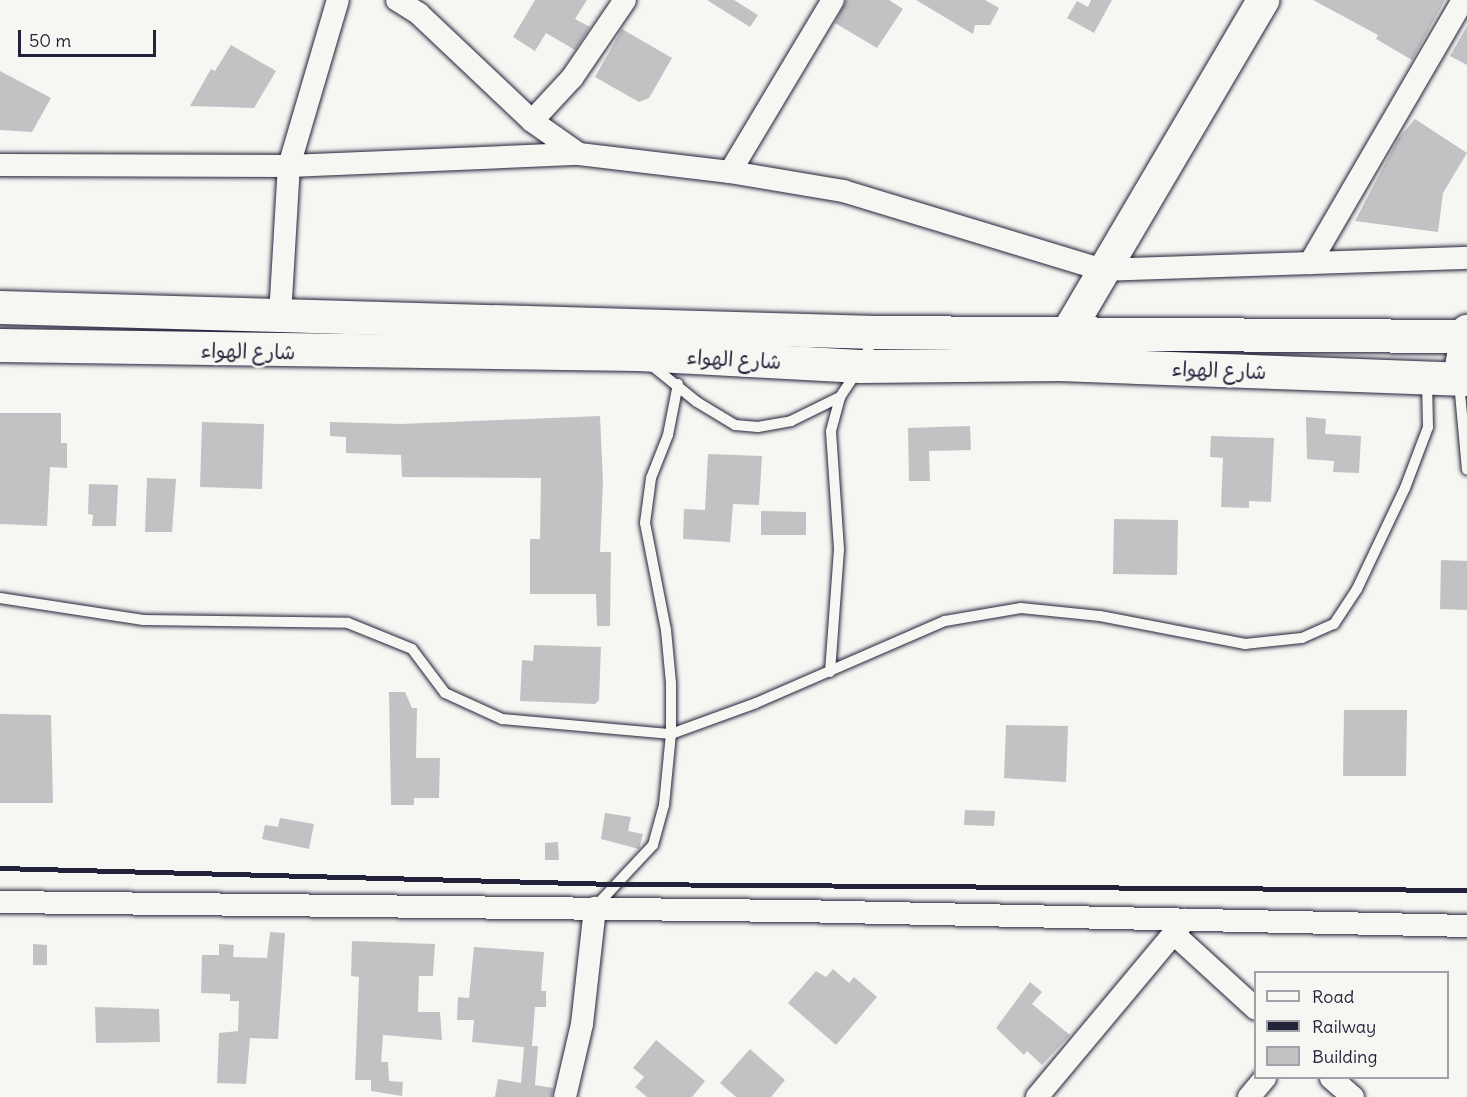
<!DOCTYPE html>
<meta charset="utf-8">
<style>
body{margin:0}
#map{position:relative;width:1467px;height:1097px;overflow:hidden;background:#f6f6f2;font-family:Delius,"Playpen Sans Arabic",sans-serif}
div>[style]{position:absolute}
.building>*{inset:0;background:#c2c2c4}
.roads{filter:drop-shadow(0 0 2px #22223b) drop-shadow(0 0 2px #22223b)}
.lane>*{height:10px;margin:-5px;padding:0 5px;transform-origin:5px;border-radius:5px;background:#f6f6f2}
.street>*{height:22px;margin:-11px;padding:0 11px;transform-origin:11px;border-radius:11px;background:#f6f6f2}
.secondary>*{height:32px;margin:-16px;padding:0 16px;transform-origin:16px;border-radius:16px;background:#f6f6f2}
.primary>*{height:33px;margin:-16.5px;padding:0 16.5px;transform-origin:16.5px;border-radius:16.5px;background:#f6f6f2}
.rail>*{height:4.5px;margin:-2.25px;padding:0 2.25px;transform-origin:2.25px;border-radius:2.25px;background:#22223b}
span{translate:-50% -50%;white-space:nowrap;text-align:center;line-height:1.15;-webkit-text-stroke:5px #f6f6f2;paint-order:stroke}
.street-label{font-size:20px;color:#22223b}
.legend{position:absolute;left:1254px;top:971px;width:195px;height:108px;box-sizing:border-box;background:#f6f6f2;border:2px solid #a1a1a9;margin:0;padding:8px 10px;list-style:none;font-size:18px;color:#22223b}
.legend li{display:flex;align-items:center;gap:12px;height:30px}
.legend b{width:30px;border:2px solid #a1a1a9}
.scale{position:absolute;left:18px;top:30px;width:138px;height:27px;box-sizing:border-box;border:3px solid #22223b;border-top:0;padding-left:8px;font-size:18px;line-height:21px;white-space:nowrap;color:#22223b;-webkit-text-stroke:4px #f6f6f2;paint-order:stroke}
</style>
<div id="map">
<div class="building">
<i style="clip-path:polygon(535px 0,587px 0,575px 19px,590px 27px,575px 50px,546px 33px,535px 51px,513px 37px)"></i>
<i style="clip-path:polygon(707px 0,734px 0,758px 15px,750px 27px)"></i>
<i style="clip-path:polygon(846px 0,889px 0,903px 9px,877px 48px,835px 23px)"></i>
<i style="clip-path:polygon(916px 0,985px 0,999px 8px,990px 25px,975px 25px,973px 34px)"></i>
<i style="clip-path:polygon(1091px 0,1112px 0,1094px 33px,1067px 18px,1077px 1px,1088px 7px)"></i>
<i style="clip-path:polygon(1313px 0,1445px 0,1412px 60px,1376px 39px,1378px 35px)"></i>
<i style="clip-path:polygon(1467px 26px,1467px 65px,1450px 56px)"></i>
<i style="clip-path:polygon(622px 29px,672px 58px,649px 98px,639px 102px,595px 77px)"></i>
<i style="clip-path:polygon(231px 45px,276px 71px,254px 108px,190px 106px,211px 69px,215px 71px)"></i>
<i style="clip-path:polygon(0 71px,51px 98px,32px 132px,0 130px)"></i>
<i style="clip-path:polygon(1415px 119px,1467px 153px,1443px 193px,1438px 232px,1355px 221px,1398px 139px)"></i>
<i style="clip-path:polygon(0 413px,61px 413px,61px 443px,67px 443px,67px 468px,50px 467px,47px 526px,0 524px)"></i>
<i style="clip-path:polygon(600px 416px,603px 482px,600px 552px,611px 552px,610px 626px,597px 626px,596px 594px,530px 594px,530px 539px,540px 539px,541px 478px,402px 477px,401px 455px,346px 453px,346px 437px,330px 436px,330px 422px,401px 424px)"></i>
<i style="clip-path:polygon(1306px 417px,1326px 419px,1325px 434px,1361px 436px,1359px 473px,1333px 472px,1334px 461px,1307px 459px)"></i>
<i style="clip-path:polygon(202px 422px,264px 424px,262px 489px,200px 487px)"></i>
<i style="clip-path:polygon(970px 426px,971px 450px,929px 451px,930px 481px,909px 481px,908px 428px)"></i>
<i style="clip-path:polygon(1211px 436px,1274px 438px,1271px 502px,1249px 501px,1249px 508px,1221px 507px,1223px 458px,1210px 457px)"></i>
<i style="clip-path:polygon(708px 454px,762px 456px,759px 505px,733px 504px,730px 542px,683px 539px,684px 509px,705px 510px)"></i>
<i style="clip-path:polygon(147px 478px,176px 479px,172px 532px,145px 532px)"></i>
<i style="clip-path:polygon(89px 484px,118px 485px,116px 526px,92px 526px,93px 515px,88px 514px)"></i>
<i style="clip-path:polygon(761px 511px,806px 512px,806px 535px,761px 535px)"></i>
<i style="clip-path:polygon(1114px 519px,1178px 520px,1177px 575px,1113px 574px)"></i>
<i style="clip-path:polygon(1441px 560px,1467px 561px,1467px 610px,1440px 609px)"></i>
<i style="clip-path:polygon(534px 645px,601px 647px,599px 700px,595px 704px,520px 701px,522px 660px,533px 661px)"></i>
<i style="clip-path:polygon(389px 692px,405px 692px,412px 708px,417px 708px,416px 758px,440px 758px,439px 798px,414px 798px,414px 805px,391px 805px)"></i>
<i style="clip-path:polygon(1344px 710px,1407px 710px,1406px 776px,1343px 776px)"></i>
<i style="clip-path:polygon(0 714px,51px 715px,53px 803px,0 803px)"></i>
<i style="clip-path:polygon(1006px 725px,1068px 726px,1066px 782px,1004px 778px)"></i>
<i style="clip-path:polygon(965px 810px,995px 811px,994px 826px,964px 825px)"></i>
<i style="clip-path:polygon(605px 813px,631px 817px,628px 831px,643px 834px,639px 849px,601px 839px)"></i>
<i style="clip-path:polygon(280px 818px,314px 824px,309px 849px,262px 839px,265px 825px,278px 827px)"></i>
<i style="clip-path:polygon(558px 842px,559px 860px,545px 860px,545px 843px)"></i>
<i style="clip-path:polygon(270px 932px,285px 933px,278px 1039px,250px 1038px,246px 1084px,217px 1083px,219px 1033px,238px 1031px,239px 1001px,230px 1001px,230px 994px,201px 993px,202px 955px,219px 955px,219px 944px,234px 945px,233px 957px,267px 958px)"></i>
<i style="clip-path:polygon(352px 941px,435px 944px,433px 976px,419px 976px,418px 1012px,440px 1012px,442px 1040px,383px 1035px,381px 1062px,388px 1062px,389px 1081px,403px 1082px,402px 1096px,371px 1091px,371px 1080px,355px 1080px,359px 977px,351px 976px)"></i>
<i style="clip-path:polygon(33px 944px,47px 945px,47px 965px,33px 965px)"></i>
<i style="clip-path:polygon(474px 947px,544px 952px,541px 991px,546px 991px,546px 1007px,535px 1007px,532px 1046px,538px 1046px,535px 1085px,553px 1088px,552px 1097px,495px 1097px,498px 1079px,521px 1083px,524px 1047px,472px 1042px,474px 1020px,457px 1020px,458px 997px,469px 998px)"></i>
<i style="clip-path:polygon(833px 969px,849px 983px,854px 977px,877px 997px,836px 1045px,788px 1003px,816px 971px,826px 977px)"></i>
<i style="clip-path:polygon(1030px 982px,1042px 992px,1032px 1004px,1070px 1035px,1042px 1065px,1027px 1051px,1024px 1055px,996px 1028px)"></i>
<i style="clip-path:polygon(95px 1007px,159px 1009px,160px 1042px,96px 1043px)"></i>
<i style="clip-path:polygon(656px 1040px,705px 1081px,692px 1097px,647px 1097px,635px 1087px,644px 1077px,633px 1068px)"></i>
<i style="clip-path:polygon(750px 1049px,785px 1080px,771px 1097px,736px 1097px,720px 1083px)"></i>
</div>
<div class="roads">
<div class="lane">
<i style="left:650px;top:364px;width:60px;rotate:39deg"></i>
<i style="left:697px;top:402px;width:44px;rotate:31.2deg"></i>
<i style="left:735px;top:425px;width:23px;rotate:5deg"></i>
<i style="left:758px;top:427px;width:34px;rotate:-10deg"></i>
<i style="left:791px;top:421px;width:55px;rotate:-26.1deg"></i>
<i style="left:1459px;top:382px;width:88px;rotate:84.8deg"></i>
<i style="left:0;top:598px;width:145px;rotate:8.7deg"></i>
<i style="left:143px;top:620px;width:205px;rotate:0.8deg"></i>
<i style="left:348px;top:623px;width:69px;rotate:22.1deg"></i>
<i style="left:412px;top:649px;width:55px;rotate:53.1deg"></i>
<i style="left:445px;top:693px;width:63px;rotate:24.5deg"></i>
<i style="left:502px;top:719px;width:170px;rotate:5.1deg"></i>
<i style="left:671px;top:734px;width:90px;rotate:-20deg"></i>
<i style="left:756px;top:703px;width:206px;rotate:-23.5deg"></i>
<i style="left:945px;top:621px;width:77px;rotate:-9.7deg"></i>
<i style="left:1021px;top:608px;width:79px;rotate:5.8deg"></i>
<i style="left:1100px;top:616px;width:148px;rotate:10.9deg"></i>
<i style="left:1245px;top:644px;width:57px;rotate:-6deg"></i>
<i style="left:1302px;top:638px;width:35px;rotate:-24deg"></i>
<i style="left:1334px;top:624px;width:42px;rotate:-56.7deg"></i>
<i style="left:1357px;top:589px;width:112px;rotate:-64.6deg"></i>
<i style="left:1405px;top:488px;width:65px;rotate:-69.3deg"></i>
<i style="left:1428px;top:427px;width:48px;rotate:-91.2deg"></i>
<i style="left:830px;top:672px;width:123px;rotate:-85.8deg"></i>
<i style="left:839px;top:549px;width:118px;rotate:-93.9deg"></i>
<i style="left:831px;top:431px;width:35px;rotate:-75deg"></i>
<i style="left:840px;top:397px;width:37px;rotate:-56deg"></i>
<i style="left:861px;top:366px;width:34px;rotate:-67deg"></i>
<i style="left:595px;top:907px;width:85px;rotate:-46.9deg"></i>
<i style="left:653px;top:845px;width:41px;rotate:-74.6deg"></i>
<i style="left:664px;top:805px;width:71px;rotate:-84.4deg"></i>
<i style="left:671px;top:734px;width:51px;rotate:-90deg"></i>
<i style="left:671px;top:683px;width:53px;rotate:-95.4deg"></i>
<i style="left:666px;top:630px;width:109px;rotate:-101.1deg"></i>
<i style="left:645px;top:523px;width:45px;rotate:-82.4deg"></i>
<i style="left:651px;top:478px;width:46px;rotate:-68.4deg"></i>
<i style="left:668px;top:435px;width:52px;rotate:-78.9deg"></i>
</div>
<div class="street">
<i style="left:397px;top:0;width:26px;rotate:32deg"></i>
<i style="left:419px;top:14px;width:156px;rotate:43.4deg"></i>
<i style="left:532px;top:121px;width:57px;rotate:35.1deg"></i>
<i style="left:532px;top:121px;width:59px;rotate:-47.1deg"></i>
<i style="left:572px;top:78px;width:94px;rotate:-55.8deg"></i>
<i style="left:0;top:165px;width:289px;rotate:0.2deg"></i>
<i style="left:289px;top:166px;width:290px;rotate:-2.4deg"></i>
<i style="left:579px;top:154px;width:152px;rotate:6.8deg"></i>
<i style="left:730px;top:172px;width:115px;rotate:9.5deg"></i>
<i style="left:843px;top:191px;width:272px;rotate:16.9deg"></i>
<i style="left:1103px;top:270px;width:364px;rotate:-1.9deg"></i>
<i style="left:730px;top:172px;width:200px;rotate:-59.1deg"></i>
<i style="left:1310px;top:263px;width:304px;rotate:-59.8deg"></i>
<i style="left:280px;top:316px;width:150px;rotate:-86.6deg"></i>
<i style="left:289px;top:166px;width:173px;rotate:-73.6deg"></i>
<i style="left:0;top:902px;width:798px;rotate:0.65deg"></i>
<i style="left:798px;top:911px;width:669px;rotate:1.28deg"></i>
<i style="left:1174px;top:934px;width:111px;rotate:42.4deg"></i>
<i style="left:1331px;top:1078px;width:29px;rotate:41deg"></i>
<i style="left:565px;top:1097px;width:75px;rotate:-76.9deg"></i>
<i style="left:582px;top:1024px;width:117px;rotate:-83.6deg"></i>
<i style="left:1037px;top:1097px;width:231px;rotate:-50.1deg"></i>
<i style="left:1249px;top:1097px;width:25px;rotate:-50deg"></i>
</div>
<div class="secondary">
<i style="left:1066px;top:335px;width:389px;rotate:-59.5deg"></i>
<i style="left:1459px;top:379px;width:49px;rotate:-80.5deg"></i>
</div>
<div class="primary">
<i style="left:0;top:307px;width:875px;rotate:1.64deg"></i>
<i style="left:875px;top:332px;width:592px;rotate:0.39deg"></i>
<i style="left:0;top:345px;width:638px;rotate:0.81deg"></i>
<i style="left:638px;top:354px;width:223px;rotate:3.1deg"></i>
<i style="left:861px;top:366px;width:198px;rotate:-0.6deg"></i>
<i style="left:1059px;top:364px;width:408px;rotate:2.1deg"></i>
</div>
</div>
<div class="rail">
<i style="left:0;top:868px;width:617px;rotate:1.49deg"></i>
<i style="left:617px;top:884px;width:850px;rotate:0.4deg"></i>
</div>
<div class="street-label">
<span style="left:248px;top:351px;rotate:1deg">شارع الهواء</span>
<span style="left:734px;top:359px;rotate:3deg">شارع الهواء</span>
<span style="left:1219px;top:370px;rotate:2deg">شارع الهواء</span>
</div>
<ul class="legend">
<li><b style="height:8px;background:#f6f6f2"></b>Road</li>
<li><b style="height:8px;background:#22223b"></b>Railway</li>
<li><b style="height:16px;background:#c2c2c4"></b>Building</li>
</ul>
<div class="scale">50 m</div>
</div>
